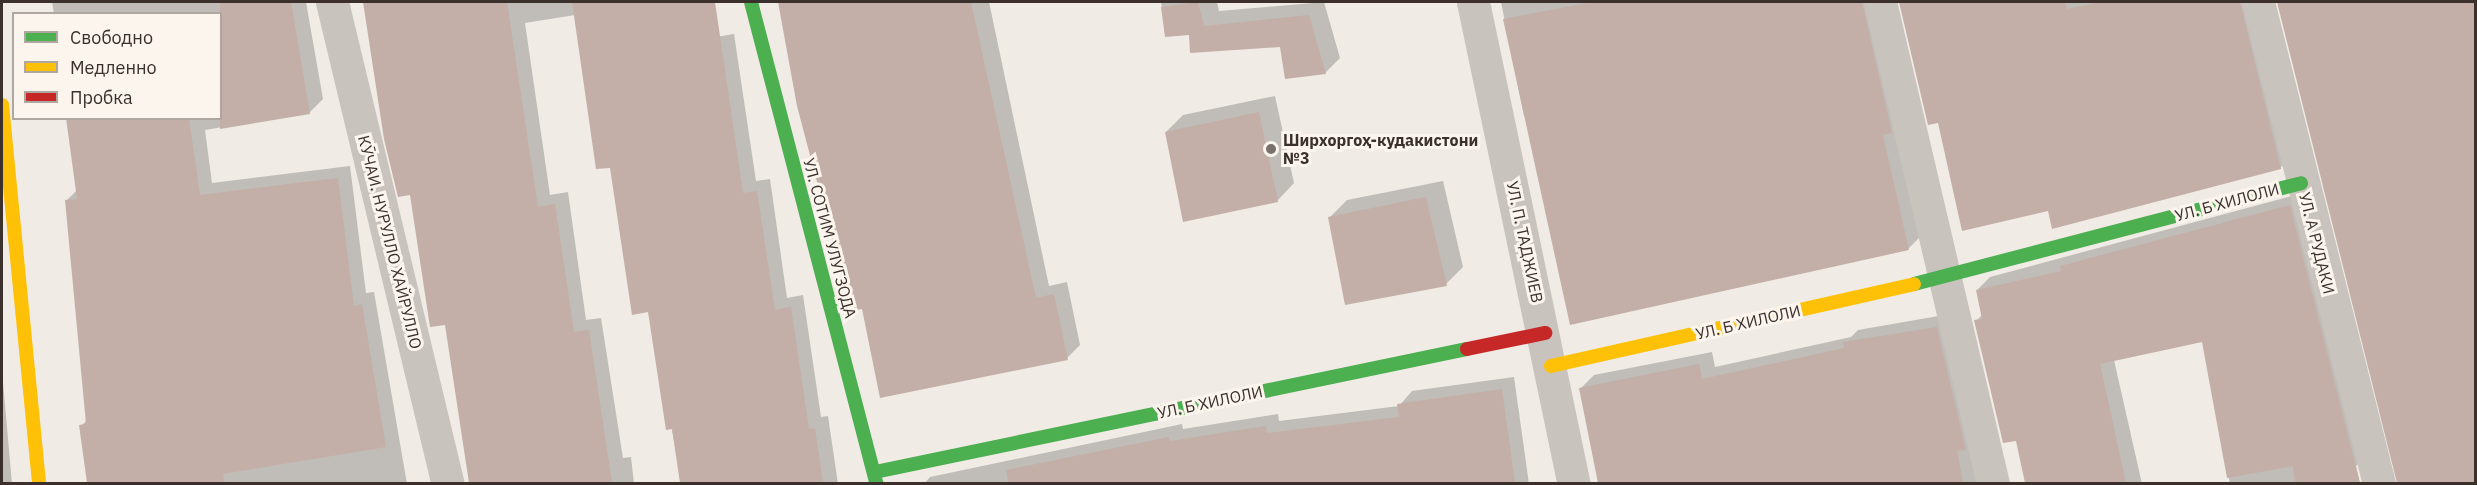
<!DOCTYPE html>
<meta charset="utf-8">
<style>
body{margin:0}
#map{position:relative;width:2477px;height:485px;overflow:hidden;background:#f0ebe5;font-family:"IBM Plex Sans",sans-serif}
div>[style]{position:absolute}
.shadow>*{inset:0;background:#0003}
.building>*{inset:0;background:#c3afa7}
.street>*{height:33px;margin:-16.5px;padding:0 16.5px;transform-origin:16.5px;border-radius:16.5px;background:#c9c3be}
.fast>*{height:14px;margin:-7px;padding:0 7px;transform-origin:7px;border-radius:7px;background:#4caf50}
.slow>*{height:14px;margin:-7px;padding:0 7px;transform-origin:7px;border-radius:7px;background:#ffc107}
.jam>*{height:14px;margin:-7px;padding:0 7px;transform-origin:7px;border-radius:7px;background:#c62828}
.dots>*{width:16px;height:16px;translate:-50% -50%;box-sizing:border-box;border:3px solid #fbf5ee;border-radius:50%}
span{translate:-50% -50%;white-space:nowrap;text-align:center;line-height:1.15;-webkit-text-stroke:6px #fbf5ee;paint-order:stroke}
.poi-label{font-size:16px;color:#3b302b;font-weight:700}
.left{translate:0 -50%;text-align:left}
.street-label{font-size:16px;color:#3b302b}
.frame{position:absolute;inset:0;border:3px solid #3b302b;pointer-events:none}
.legend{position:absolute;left:12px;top:12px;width:210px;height:108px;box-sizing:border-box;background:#fbf5ee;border:2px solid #aea6a0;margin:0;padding:8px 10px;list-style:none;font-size:18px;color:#3b302b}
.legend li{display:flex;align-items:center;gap:12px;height:30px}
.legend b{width:30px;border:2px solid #aea6a0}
</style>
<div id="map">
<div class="shadow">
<i style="clip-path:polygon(52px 2px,306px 2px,323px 99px,310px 112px,205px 130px,212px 183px,350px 166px,366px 293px,374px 292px,407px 484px,89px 484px,81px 426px,87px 420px,67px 200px,77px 190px,68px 118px,220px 118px,220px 14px,54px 14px)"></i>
<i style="clip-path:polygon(365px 2px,704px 2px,710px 38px,734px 34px,756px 181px,770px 179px,787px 298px,803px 295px,821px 417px,828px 416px,838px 484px,682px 484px,650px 311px,575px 15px,525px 23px,550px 195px,568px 192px,586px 320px,601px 318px,623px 458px,631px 457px,634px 484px,478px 484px,446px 323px,412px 193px,386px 139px)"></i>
<i style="clip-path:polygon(779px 2px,989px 2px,1049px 286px,1067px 282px,1080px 345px,1067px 358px,863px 307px,799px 105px)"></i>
<i style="clip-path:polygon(1161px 2px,1217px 2px,1219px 11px,1324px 2px,1340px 58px,1325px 73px,1281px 45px,1190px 33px,1166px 35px)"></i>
<i style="clip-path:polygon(1501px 2px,1876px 2px,1921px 236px,1908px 249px,1524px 116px)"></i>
<i style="clip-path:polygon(1901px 2px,2254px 2px,2293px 155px,2280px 168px,2049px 209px,1939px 122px,1929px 124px)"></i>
<i style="clip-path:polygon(2279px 2px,2476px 2px,2476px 484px,2405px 484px,2399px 458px,2394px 459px)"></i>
<i style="clip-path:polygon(1275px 96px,1294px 183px,1278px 200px,1166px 132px,1183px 115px)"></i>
<i style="clip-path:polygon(1443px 181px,1463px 267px,1446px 284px,1330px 217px,1347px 200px)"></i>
<i style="clip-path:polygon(2303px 193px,2368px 454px,2356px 466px,2360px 484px,2230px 484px,2203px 340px,2114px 360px,2142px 484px,2027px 484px,2017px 439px,1976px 321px,1983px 314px,1977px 290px,1990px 277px)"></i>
<i style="clip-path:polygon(1950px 314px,1978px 484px,1599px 484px,1581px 388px,1594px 375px,1712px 352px,1715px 367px,1851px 337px,1858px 330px)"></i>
<i style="clip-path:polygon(2px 371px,12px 484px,2px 484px)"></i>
<i style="clip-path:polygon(1514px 377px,1529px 484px,924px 484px,930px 477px,1182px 424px,1183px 429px,1278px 414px,1279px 421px,1399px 406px,1412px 391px)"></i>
</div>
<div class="building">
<i style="clip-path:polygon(220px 2px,291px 2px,310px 114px,220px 129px)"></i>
<i style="clip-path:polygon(363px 2px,507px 2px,538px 207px,555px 204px,574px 332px,589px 330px,612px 483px,469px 483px,445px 325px,430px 327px,410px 195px,398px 197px,384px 139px)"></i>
<i style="clip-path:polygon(572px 2px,715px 2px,743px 193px,757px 191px,775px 310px,791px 307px,809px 429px,815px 428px,823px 483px,680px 483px,672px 429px,666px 430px,648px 312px,632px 315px,610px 168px,596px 169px)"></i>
<i style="clip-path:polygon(778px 2px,971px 2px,1036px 298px,1054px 294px,1068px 360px,880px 398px,862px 309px,851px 311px,797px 106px)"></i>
<i style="clip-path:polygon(1198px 2px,1204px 26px,1309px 15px,1326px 74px,1285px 79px,1280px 47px,1190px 53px,1189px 35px,1165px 37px,1161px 7px)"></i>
<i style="clip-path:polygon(1592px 2px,1862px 2px,1892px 133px,1883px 135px,1909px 250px,1570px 325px,1503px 19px)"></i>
<i style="clip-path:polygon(1899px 2px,2065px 2px,2067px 9px,2102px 2px,2240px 2px,2281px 169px,2052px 229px,2048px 211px,1962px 231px,1938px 123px,1928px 125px)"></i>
<i style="clip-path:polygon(2277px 2px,2475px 2px,2475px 483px,2397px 483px)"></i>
<i style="clip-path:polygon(1259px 112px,1278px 202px,1183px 222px,1165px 132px)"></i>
<i style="clip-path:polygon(66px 118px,189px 118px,200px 195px,338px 178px,354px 306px,362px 304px,386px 447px,223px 474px,225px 483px,87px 483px,79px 425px,86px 424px,65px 200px,77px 199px)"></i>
<i style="clip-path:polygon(1426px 197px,1447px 286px,1345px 305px,1328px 217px)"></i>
<i style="clip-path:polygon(2290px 205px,2360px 483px,2295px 483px,2293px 466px,2227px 478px,2202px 342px,2100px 364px,2126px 483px,2025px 483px,2016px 441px,2003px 443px,1974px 320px,1982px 319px,1976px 290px,2061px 271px,2060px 266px)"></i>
<i style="clip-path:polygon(1937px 327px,1966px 450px,1957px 451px,1963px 483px,1598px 483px,1579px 388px,1699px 364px,1702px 379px,1844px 348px,1843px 342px)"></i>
<i style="clip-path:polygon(1502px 389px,1515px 483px,1008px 483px,1006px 470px,1169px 437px,1170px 441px,1266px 426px,1267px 433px,1399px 417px,1397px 404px)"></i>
</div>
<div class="street">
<i style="left:332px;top:2px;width:496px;rotate:76.5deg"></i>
<i style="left:1473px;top:2px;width:492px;rotate:78.2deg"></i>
<i style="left:1880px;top:2px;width:495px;rotate:76.8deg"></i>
<i style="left:2258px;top:2px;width:497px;rotate:75.9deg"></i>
</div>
<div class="fast">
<i style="left:751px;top:2px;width:498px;rotate:75.4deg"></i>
<i style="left:1914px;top:284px;width:400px;rotate:-14.6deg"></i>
<i style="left:875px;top:472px;width:605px;rotate:-11.74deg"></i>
</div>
<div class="slow">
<i style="left:2px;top:105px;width:381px;rotate:84.4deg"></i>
<i style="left:1551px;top:366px;width:372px;rotate:-12.7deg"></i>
</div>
<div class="jam">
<i style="left:1467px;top:349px;width:80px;rotate:-11.6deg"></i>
</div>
<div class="dots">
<i style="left:1271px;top:149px;background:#7a716c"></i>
</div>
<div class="poi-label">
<span class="left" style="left:1283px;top:149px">Ширхоргоҳ-кудакистони<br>№3</span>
</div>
<div class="street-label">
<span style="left:2227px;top:202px;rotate:-15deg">УЛ. Б ХИЛОЛИ</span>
<span style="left:830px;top:238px;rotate:75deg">УЛ. СОТИМ УЛУГЗОДА</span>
<span style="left:390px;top:242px;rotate:76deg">КӮЧАИ. НУРУЛЛО ХАЙРУЛЛО</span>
<span style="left:1525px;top:242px;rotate:78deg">УЛ. П. ТАДЖИЕВ</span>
<span style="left:2317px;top:243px;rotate:76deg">УЛ. А РУДАКИ</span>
<span style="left:1748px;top:322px;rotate:-13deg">УЛ. Б ХИЛОЛИ</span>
<span style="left:1210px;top:402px;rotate:-12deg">УЛ. Б ХИЛОЛИ</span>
</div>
<div class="frame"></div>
<ul class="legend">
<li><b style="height:8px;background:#4caf50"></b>Свободно</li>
<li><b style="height:8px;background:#ffc107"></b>Медленно</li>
<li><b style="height:8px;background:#c62828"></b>Пробка</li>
</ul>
</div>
